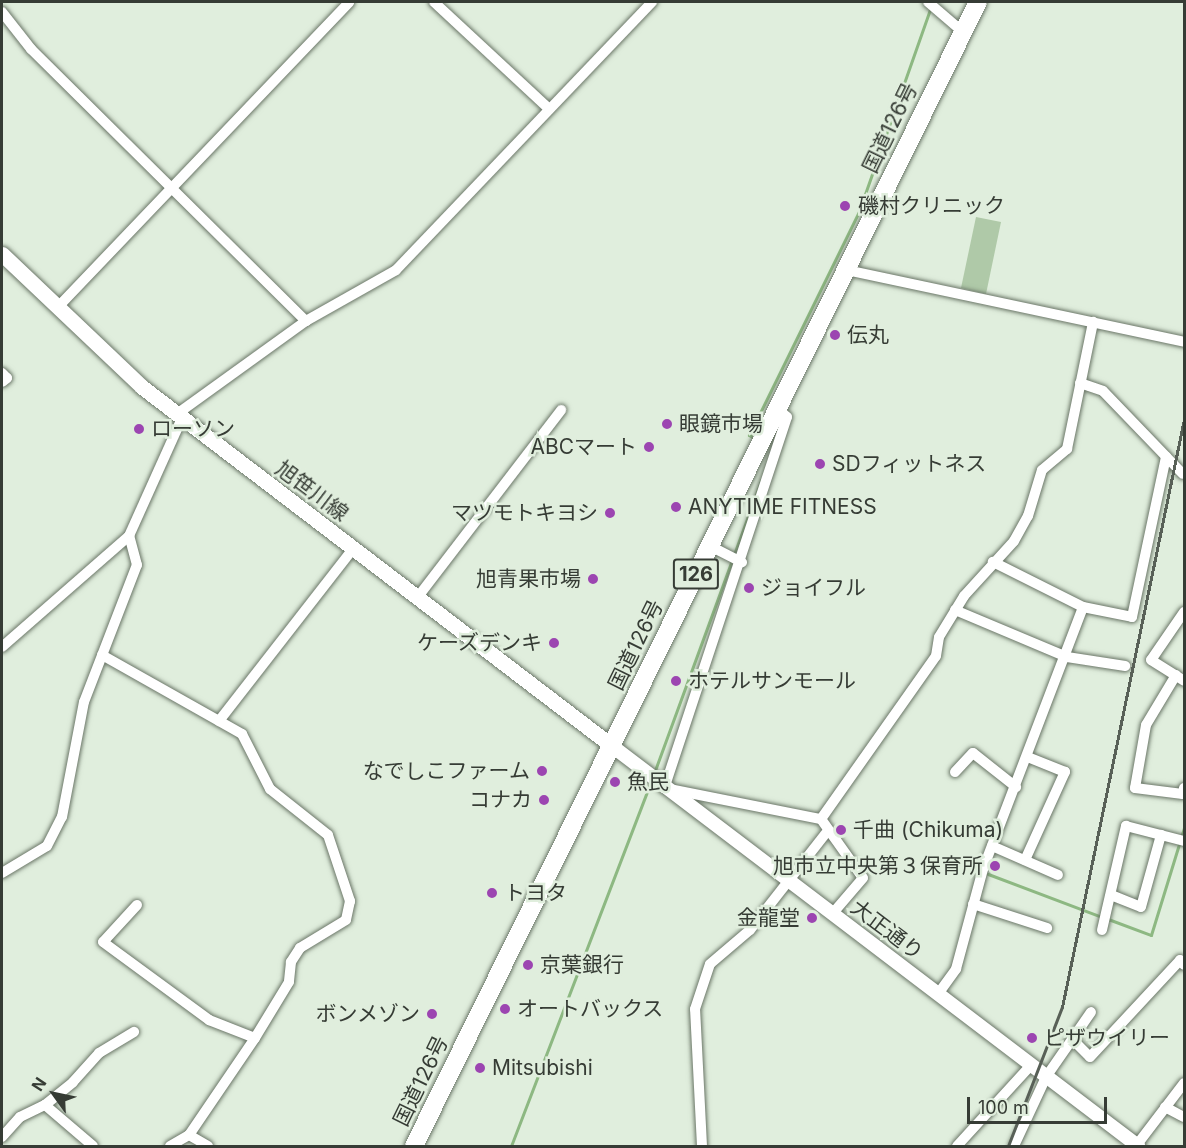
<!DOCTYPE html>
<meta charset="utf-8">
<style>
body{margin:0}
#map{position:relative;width:1186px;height:1148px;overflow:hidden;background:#e0eedd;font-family:Inter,"Noto Sans JP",sans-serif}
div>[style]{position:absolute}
.green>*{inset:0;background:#afc9a8}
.stream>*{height:3px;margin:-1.5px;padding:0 1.5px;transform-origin:1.5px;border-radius:1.5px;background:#8db882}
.roads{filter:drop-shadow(0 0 2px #6a7667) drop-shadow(0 0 2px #6a7667)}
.minor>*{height:10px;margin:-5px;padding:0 5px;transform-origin:5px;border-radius:5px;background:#fff}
.tertiary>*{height:14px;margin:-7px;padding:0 7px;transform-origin:7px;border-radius:7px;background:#fff}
.secondary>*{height:15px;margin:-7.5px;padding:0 7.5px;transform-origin:7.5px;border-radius:7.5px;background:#fff}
.trunk>*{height:18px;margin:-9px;padding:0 9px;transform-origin:9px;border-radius:9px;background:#fff}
.rail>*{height:3px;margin:-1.5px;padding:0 1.5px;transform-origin:1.5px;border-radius:1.5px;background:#586057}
.dots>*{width:16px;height:16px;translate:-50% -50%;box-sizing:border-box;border:3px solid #e0eedd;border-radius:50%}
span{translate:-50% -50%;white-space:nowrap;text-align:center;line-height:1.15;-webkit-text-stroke:5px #e0eedd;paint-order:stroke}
.shield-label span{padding:2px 4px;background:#e0eedd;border:2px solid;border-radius:4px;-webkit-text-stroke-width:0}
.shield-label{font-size:20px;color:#363c35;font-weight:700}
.street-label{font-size:21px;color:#363c35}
.poi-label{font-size:21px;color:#363c35}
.left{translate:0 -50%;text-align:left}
.right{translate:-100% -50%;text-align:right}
.frame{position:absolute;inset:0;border:3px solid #363c35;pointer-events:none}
.north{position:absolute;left:24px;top:1064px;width:60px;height:60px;-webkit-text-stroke:4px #e0eedd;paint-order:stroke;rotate:303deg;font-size:16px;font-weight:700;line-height:24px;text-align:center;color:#363c35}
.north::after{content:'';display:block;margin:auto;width:21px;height:27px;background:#363c35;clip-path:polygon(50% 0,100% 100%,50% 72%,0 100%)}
.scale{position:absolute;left:967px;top:1097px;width:140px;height:27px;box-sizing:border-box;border:3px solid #363c35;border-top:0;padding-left:8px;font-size:18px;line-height:21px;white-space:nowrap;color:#363c35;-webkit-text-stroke:4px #e0eedd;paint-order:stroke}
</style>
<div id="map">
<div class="green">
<i style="clip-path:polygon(976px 217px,1001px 222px,986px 294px,961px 288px)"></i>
</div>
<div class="stream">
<i style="left:754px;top:438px;width:6px;rotate:-149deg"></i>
<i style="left:749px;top:435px;width:250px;rotate:-63.8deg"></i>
<i style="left:859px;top:211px;width:217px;rotate:-70.6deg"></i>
<i style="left:654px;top:773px;width:312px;rotate:-69.9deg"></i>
<i style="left:988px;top:874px;width:122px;rotate:20.7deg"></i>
<i style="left:1108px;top:919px;width:46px;rotate:20.4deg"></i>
<i style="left:1151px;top:935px;width:112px;rotate:-72.9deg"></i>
<i style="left:511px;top:1146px;width:390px;rotate:-69deg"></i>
</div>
<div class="roads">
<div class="minor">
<i style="left:434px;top:2px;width:157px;rotate:42.9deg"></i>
<i style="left:928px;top:2px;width:46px;rotate:40.6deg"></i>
<i style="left:2px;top:12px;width:47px;rotate:51.9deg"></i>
<i style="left:31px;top:49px;width:387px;rotate:44.7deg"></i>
<i style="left:846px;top:270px;width:346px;rotate:12deg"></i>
<i style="left:57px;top:308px;width:423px;rotate:-46.3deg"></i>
<i style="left:2px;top:373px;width:7px;rotate:45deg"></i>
<i style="left:7px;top:378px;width:6px;rotate:141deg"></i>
<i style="left:1080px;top:383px;width:24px;rotate:19deg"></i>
<i style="left:1103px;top:391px;width:115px;rotate:46.1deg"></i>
<i style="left:778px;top:409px;width:12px;rotate:42deg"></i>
<i style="left:787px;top:417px;width:391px;rotate:108.3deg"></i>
<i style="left:664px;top:788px;width:160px;rotate:11.2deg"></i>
<i style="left:821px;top:819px;width:72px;rotate:54.6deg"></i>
<i style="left:863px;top:878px;width:48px;rotate:130.7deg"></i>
<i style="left:177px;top:414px;width:159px;rotate:-35.8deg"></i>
<i style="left:306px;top:321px;width:103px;rotate:-29.5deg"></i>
<i style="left:396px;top:270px;width:371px;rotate:-46.3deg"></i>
<i style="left:710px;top:546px;width:36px;rotate:27deg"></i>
<i style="left:417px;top:598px;width:237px;rotate:-52.5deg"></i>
<i style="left:1083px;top:607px;width:50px;rotate:11.5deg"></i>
<i style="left:1132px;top:617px;width:164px;rotate:-78deg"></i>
<i style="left:955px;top:610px;width:121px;rotate:22.8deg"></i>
<i style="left:1067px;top:657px;width:59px;rotate:8.8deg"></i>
<i style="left:1184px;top:612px;width:58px;rotate:124.5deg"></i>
<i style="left:1151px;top:660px;width:39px;rotate:32deg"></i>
<i style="left:2px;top:647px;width:169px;rotate:-41.2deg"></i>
<i style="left:129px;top:536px;width:129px;rotate:-65.8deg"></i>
<i style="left:102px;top:655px;width:161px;rotate:29.4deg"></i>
<i style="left:242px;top:734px;width:62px;rotate:63deg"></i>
<i style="left:270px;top:789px;width:74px;rotate:38.4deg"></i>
<i style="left:328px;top:835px;width:70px;rotate:71.6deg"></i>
<i style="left:350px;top:901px;width:19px;rotate:102deg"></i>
<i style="left:346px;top:920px;width:54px;rotate:148.7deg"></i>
<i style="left:300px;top:948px;width:17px;rotate:123deg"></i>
<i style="left:291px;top:962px;width:20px;rotate:96deg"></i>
<i style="left:289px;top:982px;width:66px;rotate:121.3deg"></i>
<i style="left:255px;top:1038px;width:117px;rotate:124.2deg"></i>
<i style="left:189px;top:1135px;width:22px;rotate:150deg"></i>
<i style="left:1176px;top:675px;width:58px;rotate:121deg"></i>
<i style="left:1146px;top:725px;width:64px;rotate:99.9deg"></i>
<i style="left:1135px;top:788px;width:48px;rotate:7.1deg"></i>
<i style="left:1183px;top:794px;width:6px;rotate:-81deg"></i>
<i style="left:219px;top:721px;width:218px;rotate:-52.1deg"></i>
<i style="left:955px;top:772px;width:26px;rotate:-47deg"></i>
<i style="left:973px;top:753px;width:55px;rotate:38.3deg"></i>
<i style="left:821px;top:819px;width:199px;rotate:-54.8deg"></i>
<i style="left:936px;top:656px;width:19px;rotate:-81deg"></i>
<i style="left:939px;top:637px;width:48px;rotate:-58.6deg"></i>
<i style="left:964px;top:596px;width:74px;rotate:-47.7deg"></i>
<i style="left:1014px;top:541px;width:29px;rotate:-61deg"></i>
<i style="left:1028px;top:516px;width:48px;rotate:-73.1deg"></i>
<i style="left:1042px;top:470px;width:33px;rotate:-40deg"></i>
<i style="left:1067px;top:449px;width:130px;rotate:-78.4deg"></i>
<i style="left:992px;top:846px;width:72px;rotate:23.7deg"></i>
<i style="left:1025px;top:860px;width:97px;rotate:-65.6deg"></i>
<i style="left:1065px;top:772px;width:40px;rotate:-158deg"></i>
<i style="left:2px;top:873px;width:52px;rotate:-31deg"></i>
<i style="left:47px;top:846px;width:33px;rotate:-63deg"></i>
<i style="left:62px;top:817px;width:117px;rotate:-79.2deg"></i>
<i style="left:84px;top:702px;width:147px;rotate:-68.9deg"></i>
<i style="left:137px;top:565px;width:30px;rotate:-105deg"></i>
<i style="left:1111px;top:895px;width:32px;rotate:22deg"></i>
<i style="left:1141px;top:907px;width:75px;rotate:-74.5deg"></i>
<i style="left:973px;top:904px;width:78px;rotate:18deg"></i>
<i style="left:137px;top:905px;width:50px;rotate:132.6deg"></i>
<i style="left:103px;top:942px;width:132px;rotate:36.3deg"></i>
<i style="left:209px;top:1020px;width:49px;rotate:21.4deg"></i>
<i style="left:1102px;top:930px;width:107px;rotate:-77deg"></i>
<i style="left:1126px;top:826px;width:60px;rotate:14.5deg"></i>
<i style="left:938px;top:994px;width:31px;rotate:-54deg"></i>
<i style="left:956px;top:969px;width:104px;rotate:-74.9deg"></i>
<i style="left:983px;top:869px;width:280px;rotate:-69.1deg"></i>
<i style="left:1083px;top:607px;width:101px;rotate:-153.4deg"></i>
<i style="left:1072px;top:1039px;width:25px;rotate:45deg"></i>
<i style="left:1090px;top:1057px;width:132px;rotate:-47.1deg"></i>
<i style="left:1180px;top:960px;width:6px;rotate:51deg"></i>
<i style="left:45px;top:1105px;width:63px;rotate:40.5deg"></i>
<i style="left:1165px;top:1107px;width:21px;rotate:28deg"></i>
<i style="left:189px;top:1135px;width:22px;rotate:30deg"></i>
<i style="left:2px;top:1137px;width:27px;rotate:-48deg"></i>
<i style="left:20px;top:1117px;width:28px;rotate:-26deg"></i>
<i style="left:45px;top:1105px;width:36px;rotate:-39deg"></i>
<i style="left:73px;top:1082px;width:39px;rotate:-48deg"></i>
<i style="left:99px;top:1053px;width:41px;rotate:-31deg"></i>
<i style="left:702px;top:1146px;width:137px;rotate:-92.9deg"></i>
<i style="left:695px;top:1009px;width:47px;rotate:-71.6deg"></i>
<i style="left:710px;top:964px;width:52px;rotate:-40.4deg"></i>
<i style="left:750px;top:930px;width:123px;rotate:-51.9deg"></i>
<i style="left:957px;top:1146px;width:110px;rotate:-47.6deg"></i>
<i style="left:1014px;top:1146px;width:76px;rotate:-65.1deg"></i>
<i style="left:1046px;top:1077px;width:79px;rotate:-55.3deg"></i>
<i style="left:1136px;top:1146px;width:79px;rotate:-52.7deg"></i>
</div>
<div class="tertiary">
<i style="left:612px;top:746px;width:661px;rotate:37.25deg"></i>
</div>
<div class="secondary">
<i style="left:2px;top:254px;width:193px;rotate:43.5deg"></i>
<i style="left:142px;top:387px;width:591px;rotate:37.37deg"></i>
</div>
<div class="trunk">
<i style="left:414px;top:1146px;width:1275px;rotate:-63.76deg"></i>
</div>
</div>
<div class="rail">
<i style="left:1008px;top:1146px;width:149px;rotate:-68.8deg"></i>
<i style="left:1062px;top:1007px;width:601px;rotate:-78.28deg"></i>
</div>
<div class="dots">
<i style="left:845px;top:206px;background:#9c45b1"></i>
<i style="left:835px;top:335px;background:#9c45b1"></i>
<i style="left:667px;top:424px;background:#9c45b1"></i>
<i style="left:139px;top:429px;background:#9c45b1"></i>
<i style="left:649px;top:447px;background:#9c45b1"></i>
<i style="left:820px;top:464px;background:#9c45b1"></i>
<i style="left:676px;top:507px;background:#9c45b1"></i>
<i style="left:610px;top:513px;background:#9c45b1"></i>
<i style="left:593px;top:579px;background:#9c45b1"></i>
<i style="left:749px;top:588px;background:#9c45b1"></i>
<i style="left:554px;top:643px;background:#9c45b1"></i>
<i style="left:676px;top:681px;background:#9c45b1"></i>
<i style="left:542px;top:771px;background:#9c45b1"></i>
<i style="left:615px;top:782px;background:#9c45b1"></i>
<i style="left:544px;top:800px;background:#9c45b1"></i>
<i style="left:841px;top:830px;background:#9c45b1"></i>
<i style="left:995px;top:866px;background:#9c45b1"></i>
<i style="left:492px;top:893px;background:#9c45b1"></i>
<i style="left:812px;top:918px;background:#9c45b1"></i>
<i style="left:528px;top:965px;background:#9c45b1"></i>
<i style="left:505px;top:1009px;background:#9c45b1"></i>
<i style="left:432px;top:1014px;background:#9c45b1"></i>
<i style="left:1032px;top:1038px;background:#9c45b1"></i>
<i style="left:480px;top:1068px;background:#9c45b1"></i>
</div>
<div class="shield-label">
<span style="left:696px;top:574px">126</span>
</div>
<div class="street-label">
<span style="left:890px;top:128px;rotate:-64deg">国道126号</span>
<span style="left:312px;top:491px;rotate:37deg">旭笹川線</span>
<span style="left:636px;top:645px;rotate:-64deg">国道126号</span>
<span style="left:887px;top:930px;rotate:37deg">大正通り</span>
<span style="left:421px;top:1081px;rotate:-64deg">国道126号</span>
</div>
<div class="poi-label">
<span class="left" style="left:858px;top:206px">磯村クリニック</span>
<span class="left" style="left:847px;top:335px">伝丸</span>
<span class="left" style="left:679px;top:424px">眼鏡市場</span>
<span class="left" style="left:151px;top:429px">ローソン</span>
<span class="right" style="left:637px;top:447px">ABCマート</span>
<span class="left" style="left:832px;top:464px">SDフィットネス</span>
<span class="left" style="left:688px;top:507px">ANYTIME FITNESS</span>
<span class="right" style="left:598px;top:513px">マツモトキヨシ</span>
<span class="right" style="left:581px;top:579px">旭青果市場</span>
<span class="left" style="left:761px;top:588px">ジョイフル</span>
<span class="right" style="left:542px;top:643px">ケーズデンキ</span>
<span class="left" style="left:688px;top:681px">ホテルサンモール</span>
<span class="right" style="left:530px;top:771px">なでしこファーム</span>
<span class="left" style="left:627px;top:782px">魚民</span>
<span class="right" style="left:532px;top:800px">コナカ</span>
<span class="left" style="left:853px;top:830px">千曲 (Chikuma)</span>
<span class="right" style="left:983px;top:866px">旭市立中央第３保育所</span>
<span class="left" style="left:504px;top:893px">トヨタ</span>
<span class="right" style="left:800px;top:918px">金龍堂</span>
<span class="left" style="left:540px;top:965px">京葉銀行</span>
<span class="left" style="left:517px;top:1009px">オートバックス</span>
<span class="right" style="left:420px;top:1014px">ボンメゾン</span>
<span class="left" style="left:1044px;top:1038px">ピザウイリー</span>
<span class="left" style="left:492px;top:1068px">Mitsubishi</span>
</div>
<div class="frame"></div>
<div class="north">N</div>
<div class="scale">100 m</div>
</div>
